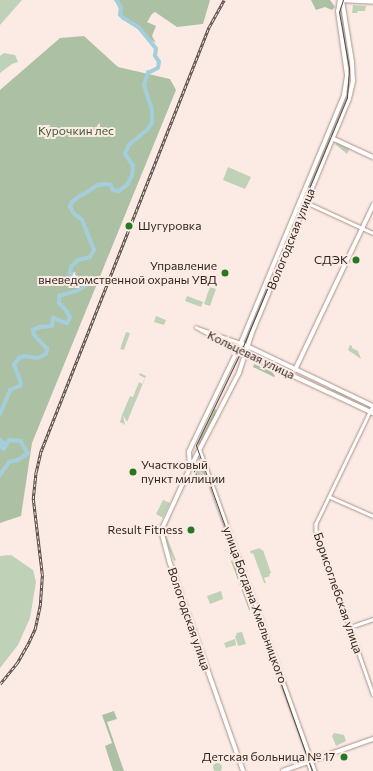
<!DOCTYPE html>
<meta charset="utf-8">
<style>
body{margin:0}
#map{position:relative;width:373px;height:771px;overflow:hidden;background:#fbebe4;font-family:Commissioner,sans-serif}
div>[style]{position:absolute}
.green>*{inset:0;background:#bfd1b7}
.round{border-radius:50%}
.forest>*{inset:0;background:#acc1a3}
.river>*{height:3.5px;margin:-1.75px;padding:0 1.75px;transform-origin:1.75px;border-radius:1.75px;background:#a5cedc}
.roads{filter:drop-shadow(0 0 1px #ab9287) drop-shadow(0 0 1px #ab9287)}
.minor>*{height:2.5px;margin:-1.25px;padding:0 1.25px;transform-origin:1.25px;border-radius:1.25px;background:#fff}
.major>*{height:3.5px;margin:-1.75px;padding:0 1.75px;transform-origin:1.75px;border-radius:1.75px;background:#fff}
.tram>*{height:1px;margin:-0.5px;padding:0 0.5px;transform-origin:0.5px;border-radius:0.5px;background:#574c47}
.rail>*{height:2.5px;margin-top:-1.25px;transform-origin:0;background:repeating-linear-gradient(90deg,#fbebe4 0 3px,#574c47 0 6px);box-sizing:border-box;border-block:1px solid #574c47}
.dots>*{width:11px;height:11px;translate:-50% -50%;box-sizing:border-box;border:2px solid #fbebe4;border-radius:50%}
span{translate:-50% -50%;white-space:nowrap;text-align:center;line-height:1.15;-webkit-text-stroke:4px #fbebe4;paint-order:stroke}
.park-label{font-size:12px;color:#3d5a2e}
.poi-label{font-size:12px;color:#302621}
.left{translate:0 -50%;text-align:left}
.right{translate:-100% -50%;text-align:right}
.street-label{font-size:12px;color:#302621}
</style>
<div id="map">
<div class="green">
<i style="clip-path:polygon(0 0,22px 0,0 25px)"></i>
<i style="clip-path:polygon(353px 5px,366px 6px,365px 11px,358px 11px,357px 13px,352px 13px)"></i>
<i style="clip-path:polygon(4px 53px,15px 55px,18px 62px,12px 64px,0 73px,0 56px)"></i>
<i style="clip-path:polygon(337px 142px,350px 148px,347px 154px,335px 144px)"></i>
<i style="clip-path:polygon(228px 167px,251px 177px,245px 189px,223px 180px)"></i>
<i style="clip-path:polygon(210px 287px,216px 289px,210px 306px,204px 304px)"></i>
<i style="clip-path:polygon(187px 296px,203px 302px,201px 307px,185px 301px)"></i>
<i style="clip-path:polygon(156px 316px,166px 320px,164px 325px,154px 322px)"></i>
<i style="clip-path:polygon(126px 332px,130px 333px,124px 350px,120px 349px)"></i>
<i style="clip-path:polygon(350px 345px,352px 346px,352px 348px,358px 351px,361px 359px,348px 350px)"></i>
<i style="clip-path:polygon(252px 351px,293px 370px,292px 371px,251px 352px)"></i>
<i style="clip-path:polygon(140px 373px,146px 376px,127px 422px,123px 415px,125px 425px,120px 422px,122px 415px,130px 396px,133px 397px,139px 382px,142px 384px,145px 378px,139px 375px)"></i>
<i style="clip-path:polygon(333px 389px,371px 407px,371px 408px,331px 390px)"></i>
<i style="clip-path:polygon(197px 467px,203px 467px,204px 470px,201px 471px,205px 471px,206px 476px,197px 470px,207px 478px,196px 475px,195px 471px)"></i>
<i style="clip-path:polygon(163px 500px,170px 503px,163px 518px,156px 514px)"></i>
<i style="clip-path:polygon(170px 518px,165px 533px,176px 560px,174px 561px,163px 535px)"></i>
<i style="clip-path:polygon(260px 548px,261px 550px,263px 550px,271px 573px,269px 574px,270px 576px,264px 578px,266px 583px,264px 583px,253px 553px,251px 554px,250px 551px)"></i>
<i style="clip-path:polygon(11px 555px,33px 570px,36px 582px,30px 618px,18px 645px,0 668px,0 556px)"></i>
<i style="clip-path:polygon(221px 591px,223px 599px,210px 604px,207px 596px)"></i>
<i style="clip-path:polygon(242px 632px,246px 644px,238px 646px,235px 636px,237px 635px,236px 633px)"></i>
<i style="clip-path:polygon(235px 639px,236px 645px,226px 648px,224px 643px)"></i>
<i style="clip-path:polygon(334px 733px,344px 735px,346px 741px,336px 746px,332px 736px)"></i>
<i class="round" style="left:212.5px;top:762.5px;width:9px;height:9px"></i>
</div>
<div class="forest">
<i style="clip-path:polygon(115px 0,210px 0,203px 24px,177px 27px,155px 12px,152px 14px,147px 22px,156px 26px,152px 36px,156px 43px,147px 37px,137px 25px,132px 25px,122px 16px)"></i>
<i style="clip-path:polygon(311px 0,330px 0,335px 7px,332px 10px,325px 7px,316px 10px)"></i>
<i style="clip-path:polygon(84px 36px,118px 67px,170px 79px,176px 90px,32px 443px,21px 516px,0 523px,0 90px,60px 38px)"></i>
<i style="clip-path:polygon(254px 364px,272px 372px,275px 376px,274px 377px,253px 367px)"></i>
<i style="clip-path:polygon(215px 409px,217px 411px,200px 447px,198px 444px)"></i>
<i style="clip-path:polygon(235px 559px,253px 609px,249px 610px,231px 561px)"></i>
<i style="clip-path:polygon(114px 711px,117px 719px,107px 722px,124px 771px,113px 771px,105px 746px,112px 743px,102px 715px)"></i>
</div>
<div class="river">
<i style="left:0;top:414px;width:26px;rotate:-67deg"></i>
<i style="left:10px;top:390px;width:11px;rotate:-22deg"></i>
<i style="left:20px;top:386px;width:3px;rotate:-72deg"></i>
<i style="left:21px;top:383px;width:19px;rotate:-111deg"></i>
<i style="left:14px;top:365px;width:9px;rotate:-54deg"></i>
<i style="left:19px;top:358px;width:6px;rotate:-18deg"></i>
<i style="left:25px;top:356px;width:13px;rotate:9deg"></i>
<i style="left:38px;top:358px;width:9px;rotate:-27deg"></i>
<i style="left:46px;top:354px;width:5px;rotate:-79deg"></i>
<i style="left:47px;top:349px;width:19px;rotate:-133deg"></i>
<i style="left:34px;top:335px;width:5px;rotate:-101deg"></i>
<i style="left:33px;top:330px;width:8px;rotate:-23deg"></i>
<i style="left:40px;top:327px;width:12px;rotate:-5deg"></i>
<i style="left:52px;top:326px;width:8px;rotate:-83deg"></i>
<i style="left:53px;top:318px;width:15px;rotate:20deg"></i>
<i style="left:67px;top:323px;width:6px;rotate:-59deg"></i>
<i style="left:70px;top:318px;width:7px;rotate:-117deg"></i>
<i style="left:67px;top:312px;width:12px;rotate:-132deg"></i>
<i style="left:59px;top:303px;width:7px;rotate:-90deg"></i>
<i style="left:59px;top:296px;width:19px;rotate:-16deg"></i>
<i style="left:77px;top:291px;width:9px;rotate:-32deg"></i>
<i style="left:85px;top:286px;width:8px;rotate:-120deg"></i>
<i style="left:81px;top:279px;width:12px;rotate:-156deg"></i>
<i style="left:70px;top:274px;width:7px;rotate:-82deg"></i>
<i style="left:71px;top:267px;width:10px;rotate:-45deg"></i>
<i style="left:78px;top:260px;width:12px;rotate:-14deg"></i>
<i style="left:90px;top:257px;width:8px;rotate:-60deg"></i>
<i style="left:94px;top:250px;width:32px;rotate:-112deg"></i>
<i style="left:82px;top:220px;width:10px;rotate:-143deg"></i>
<i style="left:74px;top:214px;width:8px;rotate:-120deg"></i>
<i style="left:70px;top:207px;width:5px;rotate:-68deg"></i>
<i style="left:72px;top:202px;width:11px;rotate:-38deg"></i>
<i style="left:81px;top:195px;width:3px;rotate:-18deg"></i>
<i style="left:84px;top:194px;width:17px;rotate:-33deg"></i>
<i style="left:98px;top:185px;width:8px;rotate:-7deg"></i>
<i style="left:106px;top:184px;width:5px;rotate:11deg"></i>
<i style="left:111px;top:185px;width:5px;rotate:68deg"></i>
<i style="left:113px;top:190px;width:6px;rotate:9deg"></i>
<i style="left:119px;top:191px;width:10px;rotate:-37deg"></i>
<i style="left:127px;top:185px;width:10px;rotate:-61deg"></i>
<i style="left:132px;top:176px;width:10px;rotate:-84deg"></i>
<i style="left:133px;top:166px;width:14px;rotate:-124deg"></i>
<i style="left:125px;top:154px;width:10px;rotate:-66deg"></i>
<i style="left:129px;top:145px;width:25px;rotate:-40deg"></i>
<i style="left:148px;top:129px;width:7px;rotate:-56deg"></i>
<i style="left:152px;top:123px;width:13px;rotate:-90deg"></i>
<i style="left:152px;top:110px;width:26px;rotate:-108deg"></i>
<i style="left:144px;top:85px;width:13px;rotate:-72deg"></i>
<i style="left:148px;top:73px;width:11px;rotate:-27deg"></i>
<i style="left:158px;top:68px;width:6px;rotate:-81deg"></i>
<i style="left:159px;top:62px;width:7px;rotate:-124deg"></i>
<i style="left:155px;top:56px;width:7px;rotate:-82deg"></i>
<i style="left:156px;top:49px;width:27px;rotate:-129deg"></i>
<i style="left:139px;top:28px;width:19px;rotate:-148deg"></i>
<i style="left:123px;top:18px;width:4px;rotate:-135deg"></i>
<i style="left:120px;top:15px;width:8px;rotate:-83deg"></i>
<i style="left:121px;top:7px;width:9px;rotate:-126deg"></i>
<i style="left:0;top:440px;width:5px;rotate:37deg"></i>
<i style="left:4px;top:443px;width:4px;rotate:135deg"></i>
<i style="left:1px;top:446px;width:4px;rotate:45deg"></i>
<i style="left:4px;top:449px;width:10px;rotate:-61deg"></i>
<i style="left:9px;top:440px;width:12px;rotate:5deg"></i>
<i style="left:21px;top:441px;width:14px;rotate:60deg"></i>
<i style="left:28px;top:453px;width:2px;rotate:117deg"></i>
<i style="left:27px;top:455px;width:12px;rotate:149deg"></i>
<i style="left:17px;top:461px;width:7px;rotate:172deg"></i>
<i style="left:10px;top:462px;width:17px;rotate:126deg"></i>
</div>
<div class="roads">
<div class="minor">
<i style="left:301px;top:200px;width:79px;rotate:24.6deg"></i>
<i style="left:196px;top:327px;width:48px;rotate:28.7deg"></i>
<i style="left:200px;top:329px;width:43px;rotate:18.9deg"></i>
<i style="left:373px;top:406px;width:131px;rotate:115.8deg"></i>
<i style="left:316px;top:524px;width:7px;rotate:90deg"></i>
<i style="left:316px;top:531px;width:173px;rotate:70.7deg"></i>
<i style="left:330px;top:497px;width:47px;rotate:23.8deg"></i>
<i style="left:350px;top:627px;width:24px;rotate:-19deg"></i>
<i style="left:311px;top:760px;width:12px;rotate:70deg"></i>
<i style="left:308px;top:762px;width:9px;rotate:72deg"></i>
</div>
<div class="major">
<i style="left:340px;top:0;width:33px;rotate:3deg"></i>
<i style="left:332px;top:138px;width:45px;rotate:24.9deg"></i>
<i style="left:241px;top:343px;width:146px;rotate:25.5deg"></i>
<i style="left:238px;top:350px;width:149px;rotate:25deg"></i>
<i style="left:295px;top:370px;width:182px;rotate:-64.6deg"></i>
<i style="left:200px;top:451px;width:327px;rotate:70.2deg"></i>
<i style="left:190px;top:467px;width:15px;rotate:-94deg"></i>
<i style="left:189px;top:452px;width:8px;rotate:-67deg"></i>
<i style="left:192px;top:445px;width:113px;rotate:-64.3deg"></i>
<i style="left:241px;top:343px;width:269px;rotate:-67.4deg"></i>
<i style="left:344px;top:95px;width:20px;rotate:-81deg"></i>
<i style="left:347px;top:75px;width:64px;rotate:-98.1deg"></i>
<i style="left:338px;top:12px;width:12px;rotate:-81deg"></i>
<i style="left:243px;top:771px;width:219px;rotate:-109.4deg"></i>
<i style="left:170px;top:564px;width:34px;rotate:-105deg"></i>
<i style="left:161px;top:531px;width:69px;rotate:-65.3deg"></i>
<i style="left:190px;top:468px;width:107px;rotate:-62.7deg"></i>
<i style="left:239px;top:373px;width:42px;rotate:-72deg"></i>
<i style="left:252px;top:333px;width:253px;rotate:-67.5deg"></i>
<i style="left:349px;top:99px;width:18px;rotate:-77deg"></i>
<i style="left:353px;top:81px;width:19px;rotate:-93deg"></i>
<i style="left:352px;top:62px;width:63px;rotate:-99.2deg"></i>
<i style="left:283px;top:771px;width:96px;rotate:-19.6deg"></i>
</div>
</div>
<div class="tram">
<i style="left:206px;top:470px;width:9px;rotate:-144deg"></i>
<i style="left:199px;top:465px;width:4px;rotate:146deg"></i>
<i style="left:196px;top:467px;width:4px;rotate:117deg"></i>
<i style="left:194px;top:471px;width:4px;rotate:63deg"></i>
<i style="left:196px;top:475px;width:14px;rotate:25deg"></i>
<i style="left:312px;top:771px;width:346px;rotate:-109.6deg"></i>
<i style="left:196px;top:445px;width:104px;rotate:-64.4deg"></i>
<i style="left:241px;top:351px;width:275px;rotate:-67.3deg"></i>
<i style="left:347px;top:97px;width:29px;rotate:-86deg"></i>
<i style="left:349px;top:68px;width:57px;rotate:-100.1deg"></i>
<i style="left:339px;top:12px;width:13px;rotate:-72deg"></i>
</div>
<div class="rail">
<i style="left:0;top:684px;width:27px;rotate:-51deg"></i>
<i style="left:17px;top:663px;width:20px;rotate:-60deg"></i>
<i style="left:27px;top:646px;width:19px;rotate:-65deg"></i>
<i style="left:35px;top:629px;width:24px;rotate:-78deg"></i>
<i style="left:40px;top:606px;width:32px;rotate:-86deg"></i>
<i style="left:42px;top:574px;width:76px;rotate:-96.8deg"></i>
<i style="left:33px;top:499px;width:27px;rotate:-84deg"></i>
<i style="left:36px;top:472px;width:22px;rotate:-77deg"></i>
<i style="left:41px;top:451px;width:456px;rotate:-68.4deg"></i>
<i style="left:209px;top:27px;width:31px;rotate:-61deg"></i>
</div>
<div class="dots">
<i style="left:129px;top:226px;background:#277822"></i>
<i style="left:356px;top:260px;background:#277822"></i>
<i style="left:225px;top:273px;background:#277822"></i>
<i style="left:133px;top:472px;background:#277822"></i>
<i style="left:191px;top:530px;background:#277822"></i>
<i style="left:344px;top:757px;background:#277822"></i>
</div>
<div class="park-label">
<span style="left:76px;top:131px">Курочкин лес</span>
</div>
<div class="poi-label">
<span class="left" style="left:138px;top:226px">Шугуровка</span>
<span class="right" style="left:348px;top:260px">СДЭК</span>
<span class="right" style="left:217px;top:273px">Управление<br>вневедомственной охраны УВД</span>
<span class="left" style="left:141px;top:472px">Участковый<br>пункт милиции</span>
<span class="right" style="left:183px;top:530px">Result Fitness</span>
<span class="right" style="left:335px;top:757px">Детская больница № 17</span>
</div>
<div class="street-label">
<span style="left:291px;top:239px;rotate:-68deg">Вологодская улица</span>
<span style="left:251px;top:355px;rotate:26deg">Кольцевая улица</span>
<span style="left:338px;top:593px;rotate:71deg">Борисоглебская улица</span>
<span style="left:255px;top:605px;rotate:70deg">улица Богдана Хмельницкого</span>
<span style="left:189px;top:619px;rotate:71deg">Вологодская улица</span>
</div>
</div>
